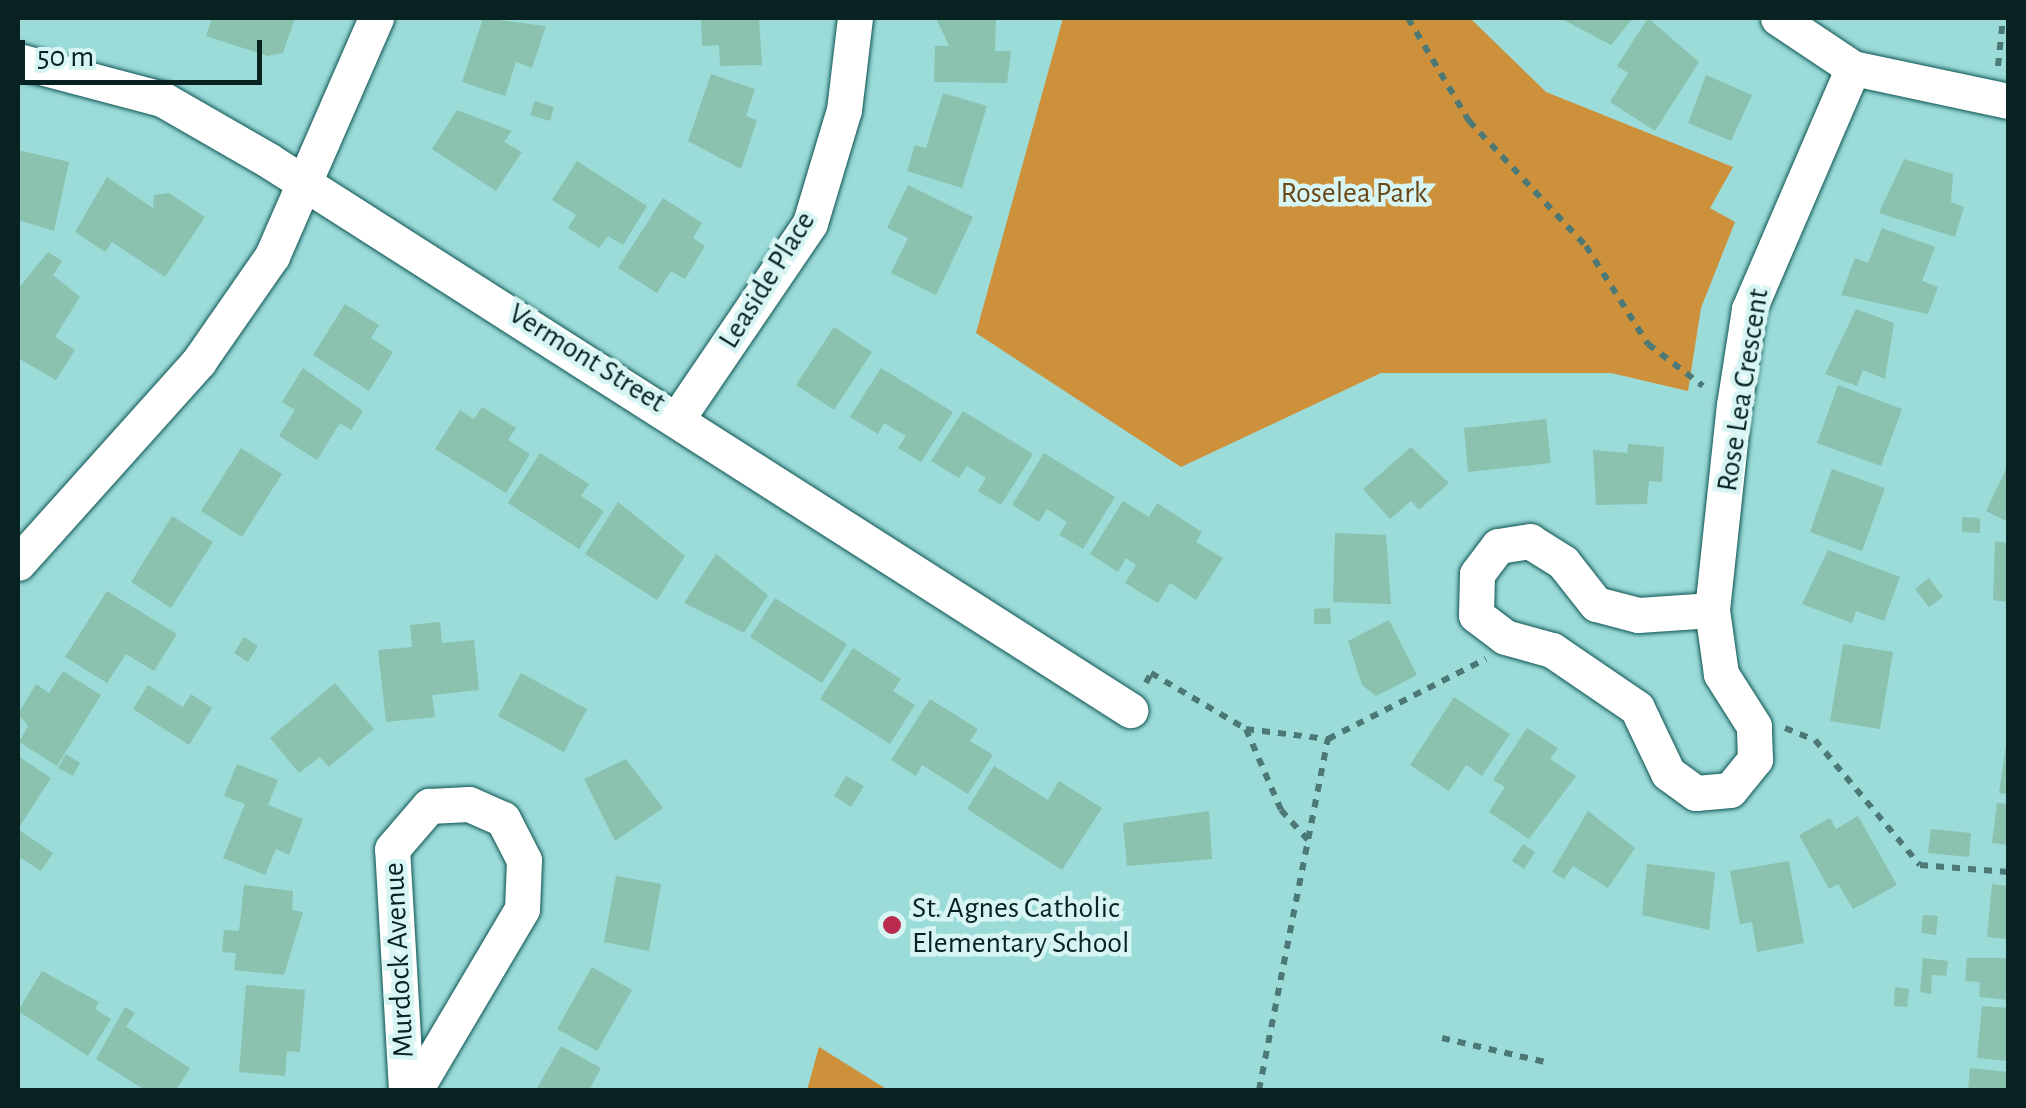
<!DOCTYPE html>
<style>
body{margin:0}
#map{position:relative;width:2026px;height:1108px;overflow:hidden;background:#9bdbd8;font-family:"Alegreya Sans",sans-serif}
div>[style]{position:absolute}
.green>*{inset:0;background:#ce913b}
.building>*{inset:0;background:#8ac2af}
.path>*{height:6px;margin-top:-3px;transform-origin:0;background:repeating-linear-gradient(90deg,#4c7876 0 8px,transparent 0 16px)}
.roads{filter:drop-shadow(0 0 2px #0d5452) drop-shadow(0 0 2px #0d5452)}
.minor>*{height:35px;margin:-17.5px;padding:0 17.5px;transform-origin:17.5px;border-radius:17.5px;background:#fff}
.dots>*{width:28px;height:28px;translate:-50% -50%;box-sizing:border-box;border:5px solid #d6f5f3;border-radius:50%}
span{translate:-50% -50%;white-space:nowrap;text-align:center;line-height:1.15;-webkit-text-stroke:9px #d6f5f3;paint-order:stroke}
.park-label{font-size:30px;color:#6b4817}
.street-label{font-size:30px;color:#072221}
.poi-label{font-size:30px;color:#072221}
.left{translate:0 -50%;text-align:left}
.frame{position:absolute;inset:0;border:20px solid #072221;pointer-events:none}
.scale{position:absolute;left:20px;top:40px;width:242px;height:45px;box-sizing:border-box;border:5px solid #072221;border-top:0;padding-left:12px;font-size:30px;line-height:35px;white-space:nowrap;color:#072221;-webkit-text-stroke:8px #d6f5f3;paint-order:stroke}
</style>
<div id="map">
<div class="green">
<i style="clip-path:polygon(1063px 18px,1470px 18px,1546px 92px,1733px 167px,1710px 208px,1735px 222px,1701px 308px,1688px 391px,1611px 373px,1381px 373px,1181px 467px,976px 333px)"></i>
<i style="clip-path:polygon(819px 1047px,888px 1090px,807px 1090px)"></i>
</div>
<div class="building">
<i style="clip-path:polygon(212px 18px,295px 18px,283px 53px,268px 56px,206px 36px)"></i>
<i style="clip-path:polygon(483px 18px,546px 26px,532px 68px,516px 62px,505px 96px,462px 82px)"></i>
<i style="clip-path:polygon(701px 18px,759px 18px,762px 65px,720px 66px,719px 45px,702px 46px)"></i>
<i style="clip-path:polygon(936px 18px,996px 18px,995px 51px,1011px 51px,1007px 83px,934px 82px,935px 46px,949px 46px)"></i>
<i style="clip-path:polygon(1560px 18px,1633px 18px,1611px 45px)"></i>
<i style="clip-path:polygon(1648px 18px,1699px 62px,1655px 131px,1610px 102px,1628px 73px,1617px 66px)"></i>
<i style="clip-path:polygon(711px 74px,755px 89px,746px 116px,757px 120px,741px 169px,688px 141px)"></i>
<i style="clip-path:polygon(1706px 75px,1752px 95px,1731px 141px,1688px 123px)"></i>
<i style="clip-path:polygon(943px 93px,987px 106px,962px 188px,907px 171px,915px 145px,926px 148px)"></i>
<i style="clip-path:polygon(535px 101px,554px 107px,550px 121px,530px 115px)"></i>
<i style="clip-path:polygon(457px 110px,512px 131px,504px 142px,522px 152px,496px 191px,432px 149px)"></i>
<i style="clip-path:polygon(18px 150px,69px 162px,54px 231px,18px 220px)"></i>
<i style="clip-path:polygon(1904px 159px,1953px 174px,1951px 202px,1964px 207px,1955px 237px,1879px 213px)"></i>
<i style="clip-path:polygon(577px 161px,647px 206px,623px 245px,608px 236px,599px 248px,568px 228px,576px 215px,552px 200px)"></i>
<i style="clip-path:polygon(107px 177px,153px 208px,154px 195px,169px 193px,205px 217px,165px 277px,112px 242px,105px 252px,75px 232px)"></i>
<i style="clip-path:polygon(908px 185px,973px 217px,936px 295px,891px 273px,908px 238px,887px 228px)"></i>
<i style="clip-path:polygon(663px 198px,702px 223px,693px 238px,705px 246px,685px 279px,671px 271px,657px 293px,618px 268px)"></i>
<i style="clip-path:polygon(1882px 228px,1935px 247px,1922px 281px,1938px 287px,1928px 314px,1841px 295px,1855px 258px,1868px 263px)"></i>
<i style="clip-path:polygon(48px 252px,62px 261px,53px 275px,80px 297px,55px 337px,75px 350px,56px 380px,18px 358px,18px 289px)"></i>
<i style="clip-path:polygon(345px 304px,379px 325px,371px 338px,393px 352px,369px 391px,313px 355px)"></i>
<i style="clip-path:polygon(1856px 309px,1894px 323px,1885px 379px,1863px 370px,1857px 386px,1825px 374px)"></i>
<i style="clip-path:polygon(834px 327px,872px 352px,834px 410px,796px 385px)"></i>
<i style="clip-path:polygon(303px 368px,363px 411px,351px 430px,340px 423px,317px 460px,279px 436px,295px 410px,282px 402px)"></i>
<i style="clip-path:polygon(881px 368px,953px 412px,921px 462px,898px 448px,906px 436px,884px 423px,878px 434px,850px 417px)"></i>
<i style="clip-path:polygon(1838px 385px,1902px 409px,1881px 466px,1817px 443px)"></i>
<i style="clip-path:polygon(482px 407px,516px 428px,508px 440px,530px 454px,506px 493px,435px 449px,460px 410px,474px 419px)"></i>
<i style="clip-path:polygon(963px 411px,1033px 454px,1001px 505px,978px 491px,986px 478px,967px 466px,959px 478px,931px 461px)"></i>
<i style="clip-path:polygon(1546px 419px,1551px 463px,1468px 472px,1464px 428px)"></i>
<i style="clip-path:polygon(1628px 444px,1664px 447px,1662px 482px,1649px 481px,1647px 504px,1596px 505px,1593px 450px,1627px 453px)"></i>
<i style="clip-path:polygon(1411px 447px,1449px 483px,1419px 510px,1411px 501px,1390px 519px,1363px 489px)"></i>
<i style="clip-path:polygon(241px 448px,282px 474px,242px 537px,201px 511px)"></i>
<i style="clip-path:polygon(540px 453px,589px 484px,581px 496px,604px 511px,579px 549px,508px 503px)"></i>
<i style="clip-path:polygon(1044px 453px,1115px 497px,1083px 549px,1059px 535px,1067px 522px,1047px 509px,1039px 522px,1012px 505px)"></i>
<i style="clip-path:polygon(2008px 465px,2008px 522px,1986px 511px)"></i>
<i style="clip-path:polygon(1832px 469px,1885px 488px,1862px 551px,1810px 532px)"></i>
<i style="clip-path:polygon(1123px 501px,1149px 517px,1157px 503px,1202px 532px,1196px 542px,1223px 558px,1196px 600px,1170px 583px,1158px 603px,1125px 583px,1136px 565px,1126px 558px,1118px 572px,1090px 554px)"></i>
<i style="clip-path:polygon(618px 502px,685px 556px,657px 600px,585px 554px)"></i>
<i style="clip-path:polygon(172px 516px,213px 542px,171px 608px,131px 582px)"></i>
<i style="clip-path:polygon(1962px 517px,1980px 518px,1980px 533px,1962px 532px)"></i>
<i style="clip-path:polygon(1335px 533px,1386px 535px,1391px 604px,1333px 602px)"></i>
<i style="clip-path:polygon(1995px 541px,2008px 543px,2008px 602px,1993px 600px)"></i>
<i style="clip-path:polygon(1828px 550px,1900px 577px,1884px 621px,1856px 611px,1852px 623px,1802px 604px)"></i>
<i style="clip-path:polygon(716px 554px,768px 595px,744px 633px,684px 603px)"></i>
<i style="clip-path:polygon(1929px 578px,1943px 597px,1929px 607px,1915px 589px)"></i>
<i style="clip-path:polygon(107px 591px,177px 634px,154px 671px,126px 654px,107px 683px,65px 657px)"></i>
<i style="clip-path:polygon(775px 598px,847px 644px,822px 683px,750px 637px)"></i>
<i style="clip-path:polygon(1330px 608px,1331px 624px,1314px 624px,1314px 609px)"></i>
<i style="clip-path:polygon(1389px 620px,1417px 675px,1376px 696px,1362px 685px,1348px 641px)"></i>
<i style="clip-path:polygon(440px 622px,442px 643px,474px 640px,479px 690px,432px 695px,435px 717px,386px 722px,378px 650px,412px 647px,410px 625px)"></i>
<i style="clip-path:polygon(244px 637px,258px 646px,248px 662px,234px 653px)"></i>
<i style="clip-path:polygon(1843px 644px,1893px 652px,1880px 729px,1830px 721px)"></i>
<i style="clip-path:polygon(853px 648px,901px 679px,893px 691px,915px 705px,890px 744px,820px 699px)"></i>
<i style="clip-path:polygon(63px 671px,101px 695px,57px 766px,19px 742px,28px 726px,18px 714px,36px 684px,49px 693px)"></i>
<i style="clip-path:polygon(521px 673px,587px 709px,564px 752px,498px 716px)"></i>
<i style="clip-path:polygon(335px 683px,374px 729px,329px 767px,320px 757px,299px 773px,270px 738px)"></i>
<i style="clip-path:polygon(148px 685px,183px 707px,191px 694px,212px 708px,189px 745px,133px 709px)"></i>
<i style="clip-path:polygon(1454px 697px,1510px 734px,1482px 776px,1466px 765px,1449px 791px,1410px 765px)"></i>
<i style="clip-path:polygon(930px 699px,978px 729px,970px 741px,993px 755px,968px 794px,922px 765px,916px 776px,891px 760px)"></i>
<i style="clip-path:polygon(1527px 728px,1558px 748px,1550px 759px,1576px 776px,1529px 839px,1489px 812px,1505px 787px,1493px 780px)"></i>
<i style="clip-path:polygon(2008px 732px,2008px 794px,1999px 793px)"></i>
<i style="clip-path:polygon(66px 754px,80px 763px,73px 776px,58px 768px)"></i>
<i style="clip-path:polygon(18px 756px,51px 778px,18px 829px)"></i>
<i style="clip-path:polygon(626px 759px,663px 808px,615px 841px,584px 779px)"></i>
<i style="clip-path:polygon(237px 764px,278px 780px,268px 805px,303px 819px,289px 855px,276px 849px,265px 875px,223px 858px,245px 804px,224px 796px)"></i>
<i style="clip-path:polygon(994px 766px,1048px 800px,1059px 781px,1102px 808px,1062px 870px,967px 809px)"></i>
<i style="clip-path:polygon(846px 776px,864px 786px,851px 807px,834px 796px)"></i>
<i style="clip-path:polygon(1997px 803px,2008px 804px,2008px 845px,1992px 843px)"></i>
<i style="clip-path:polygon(1209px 811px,1212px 859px,1127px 866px,1123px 823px)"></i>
<i style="clip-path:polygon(1588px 811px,1635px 848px,1608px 888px,1573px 866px,1564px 879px,1552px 872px)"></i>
<i style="clip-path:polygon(1858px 816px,1897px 885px,1853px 909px,1838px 884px,1829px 889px,1799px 835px,1830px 818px,1836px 829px)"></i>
<i style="clip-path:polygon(1931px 829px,1971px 833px,1969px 857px,1928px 853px)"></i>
<i style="clip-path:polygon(19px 830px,53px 853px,41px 871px,18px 856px)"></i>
<i style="clip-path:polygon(1523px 844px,1535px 852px,1524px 869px,1512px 861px)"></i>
<i style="clip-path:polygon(1789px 861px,1804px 943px,1757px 952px,1752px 922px,1740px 924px,1730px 871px)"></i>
<i style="clip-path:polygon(1647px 864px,1715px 872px,1709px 930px,1642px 915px)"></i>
<i style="clip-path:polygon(616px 876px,661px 884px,649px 951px,604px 942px)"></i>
<i style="clip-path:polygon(1992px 884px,2008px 886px,2008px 939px,1987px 937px)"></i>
<i style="clip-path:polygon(244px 885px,293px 891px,292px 910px,303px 912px,284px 975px,234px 970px,236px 953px,222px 952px,224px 930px,239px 931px)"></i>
<i style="clip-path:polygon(1923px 915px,1938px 916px,1936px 935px,1921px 933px)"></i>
<i style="clip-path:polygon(1923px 958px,1948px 961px,1946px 976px,1932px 975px,1931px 994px,1920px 992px)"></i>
<i style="clip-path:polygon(1967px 958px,2008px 958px,2008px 1000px,1979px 997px,1980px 982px,1965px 981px)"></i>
<i style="clip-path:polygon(592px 967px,632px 990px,597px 1051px,557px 1029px)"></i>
<i style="clip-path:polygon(42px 971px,99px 1002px,95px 1009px,111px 1019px,88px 1056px,18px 1011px)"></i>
<i style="clip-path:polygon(246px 985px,305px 990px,300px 1052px,287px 1051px,285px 1076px,239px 1072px)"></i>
<i style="clip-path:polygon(1895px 987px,1909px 989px,1907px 1007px,1894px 1006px)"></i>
<i style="clip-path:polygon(1982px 1006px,2008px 1008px,2008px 1061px,1977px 1058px)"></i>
<i style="clip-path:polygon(125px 1007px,135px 1013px,126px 1027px,190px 1068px,176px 1090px,145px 1090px,96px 1059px)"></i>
<i style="clip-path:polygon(561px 1046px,601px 1068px,589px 1090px,536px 1090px)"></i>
<i style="clip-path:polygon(1970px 1068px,2008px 1072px,2008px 1090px,1968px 1090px)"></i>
</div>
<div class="path">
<i style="left:1408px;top:18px;width:120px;rotate:59.4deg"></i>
<i style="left:1469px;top:121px;width:171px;rotate:46.9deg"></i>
<i style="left:1586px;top:246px;width:116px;rotate:57.7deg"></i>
<i style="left:1648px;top:344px;width:69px;rotate:37.4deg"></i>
<i style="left:1998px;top:66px;width:48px;rotate:-84.1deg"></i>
<i style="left:1146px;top:683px;width:11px;rotate:-63deg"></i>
<i style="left:1151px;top:673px;width:110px;rotate:30.5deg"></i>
<i style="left:1246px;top:729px;width:88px;rotate:66.6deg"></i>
<i style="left:1281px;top:810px;width:40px;rotate:48deg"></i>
<i style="left:1785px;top:728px;width:32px;rotate:22deg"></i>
<i style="left:1815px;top:740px;width:163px;rotate:50deg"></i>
<i style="left:1920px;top:865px;width:88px;rotate:4.5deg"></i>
<i style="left:1246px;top:729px;width:83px;rotate:7deg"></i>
<i style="left:1328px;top:739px;width:177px;rotate:-26.9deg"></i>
<i style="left:1442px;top:1038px;width:106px;rotate:13.1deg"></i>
<i style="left:1259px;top:1090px;width:358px;rotate:-78.9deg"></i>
</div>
<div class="roads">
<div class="minor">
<i style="left:1778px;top:18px;width:90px;rotate:33.7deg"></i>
<i style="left:1853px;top:68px;width:158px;rotate:12deg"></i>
<i style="left:18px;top:61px;width:149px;rotate:14.8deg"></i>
<i style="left:162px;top:99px;width:122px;rotate:29.9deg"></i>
<i style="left:268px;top:160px;width:1023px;rotate:32.54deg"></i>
<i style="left:679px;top:416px;width:233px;rotate:-55.8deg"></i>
<i style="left:810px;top:223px;width:118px;rotate:-73.3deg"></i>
<i style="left:844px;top:110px;width:93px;rotate:-83.2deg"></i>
<i style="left:18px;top:563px;width:271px;rotate:-48.1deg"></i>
<i style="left:199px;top:361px;width:128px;rotate:-55.2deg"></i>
<i style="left:272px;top:256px;width:260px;rotate:-66.4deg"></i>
<i style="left:1712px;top:610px;width:74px;rotate:176.1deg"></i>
<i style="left:1638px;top:615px;width:43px;rotate:-165.3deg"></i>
<i style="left:1596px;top:604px;width:53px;rotate:-128.2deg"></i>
<i style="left:1563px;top:562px;width:39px;rotate:-148deg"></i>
<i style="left:1530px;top:541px;width:32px;rotate:171deg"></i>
<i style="left:1498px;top:546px;width:35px;rotate:127deg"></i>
<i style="left:1477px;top:574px;width:41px;rotate:91.4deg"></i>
<i style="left:1476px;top:615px;width:36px;rotate:37deg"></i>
<i style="left:1505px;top:637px;width:49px;rotate:15.5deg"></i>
<i style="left:1552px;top:650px;width:103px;rotate:34.3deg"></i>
<i style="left:1637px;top:708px;width:72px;rotate:64.5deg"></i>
<i style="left:1668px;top:773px;width:34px;rotate:36deg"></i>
<i style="left:1696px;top:793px;width:34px;rotate:-5deg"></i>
<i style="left:1730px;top:790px;width:40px;rotate:-51deg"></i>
<i style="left:1755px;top:759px;width:33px;rotate:-92deg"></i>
<i style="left:1754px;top:726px;width:62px;rotate:-122.4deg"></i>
<i style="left:1721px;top:674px;width:65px;rotate:-98deg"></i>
<i style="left:1712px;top:610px;width:206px;rotate:-83.9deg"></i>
<i style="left:1734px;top:405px;width:97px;rotate:-81.1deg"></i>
<i style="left:1749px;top:309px;width:262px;rotate:-66.7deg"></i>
<i style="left:406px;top:1090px;width:241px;rotate:-93.3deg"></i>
<i style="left:392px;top:849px;width:57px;rotate:-49.3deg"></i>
<i style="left:429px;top:806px;width:40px;rotate:-2.9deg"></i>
<i style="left:469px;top:804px;width:37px;rotate:24deg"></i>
<i style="left:503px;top:819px;width:46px;rotate:62.9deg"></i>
<i style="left:524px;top:860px;width:49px;rotate:92.3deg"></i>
<i style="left:522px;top:909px;width:210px;rotate:120.6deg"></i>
</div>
</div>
<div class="dots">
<i style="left:892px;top:925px;background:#ba2a4e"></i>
</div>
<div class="park-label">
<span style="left:1354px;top:193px">Roselea Park</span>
</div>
<div class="street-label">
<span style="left:767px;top:280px;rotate:-58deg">Leaside Place</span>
<span style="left:587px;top:358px;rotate:32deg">Vermont Street</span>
<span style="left:1743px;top:390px;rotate:-81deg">Rose Lea Crescent</span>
<span style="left:399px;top:960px;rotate:-93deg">Murdock Avenue</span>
</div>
<div class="poi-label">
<span class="left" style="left:912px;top:925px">St. Agnes Catholic<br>Elementary School</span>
</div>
<div class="frame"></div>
<div class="scale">50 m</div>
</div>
